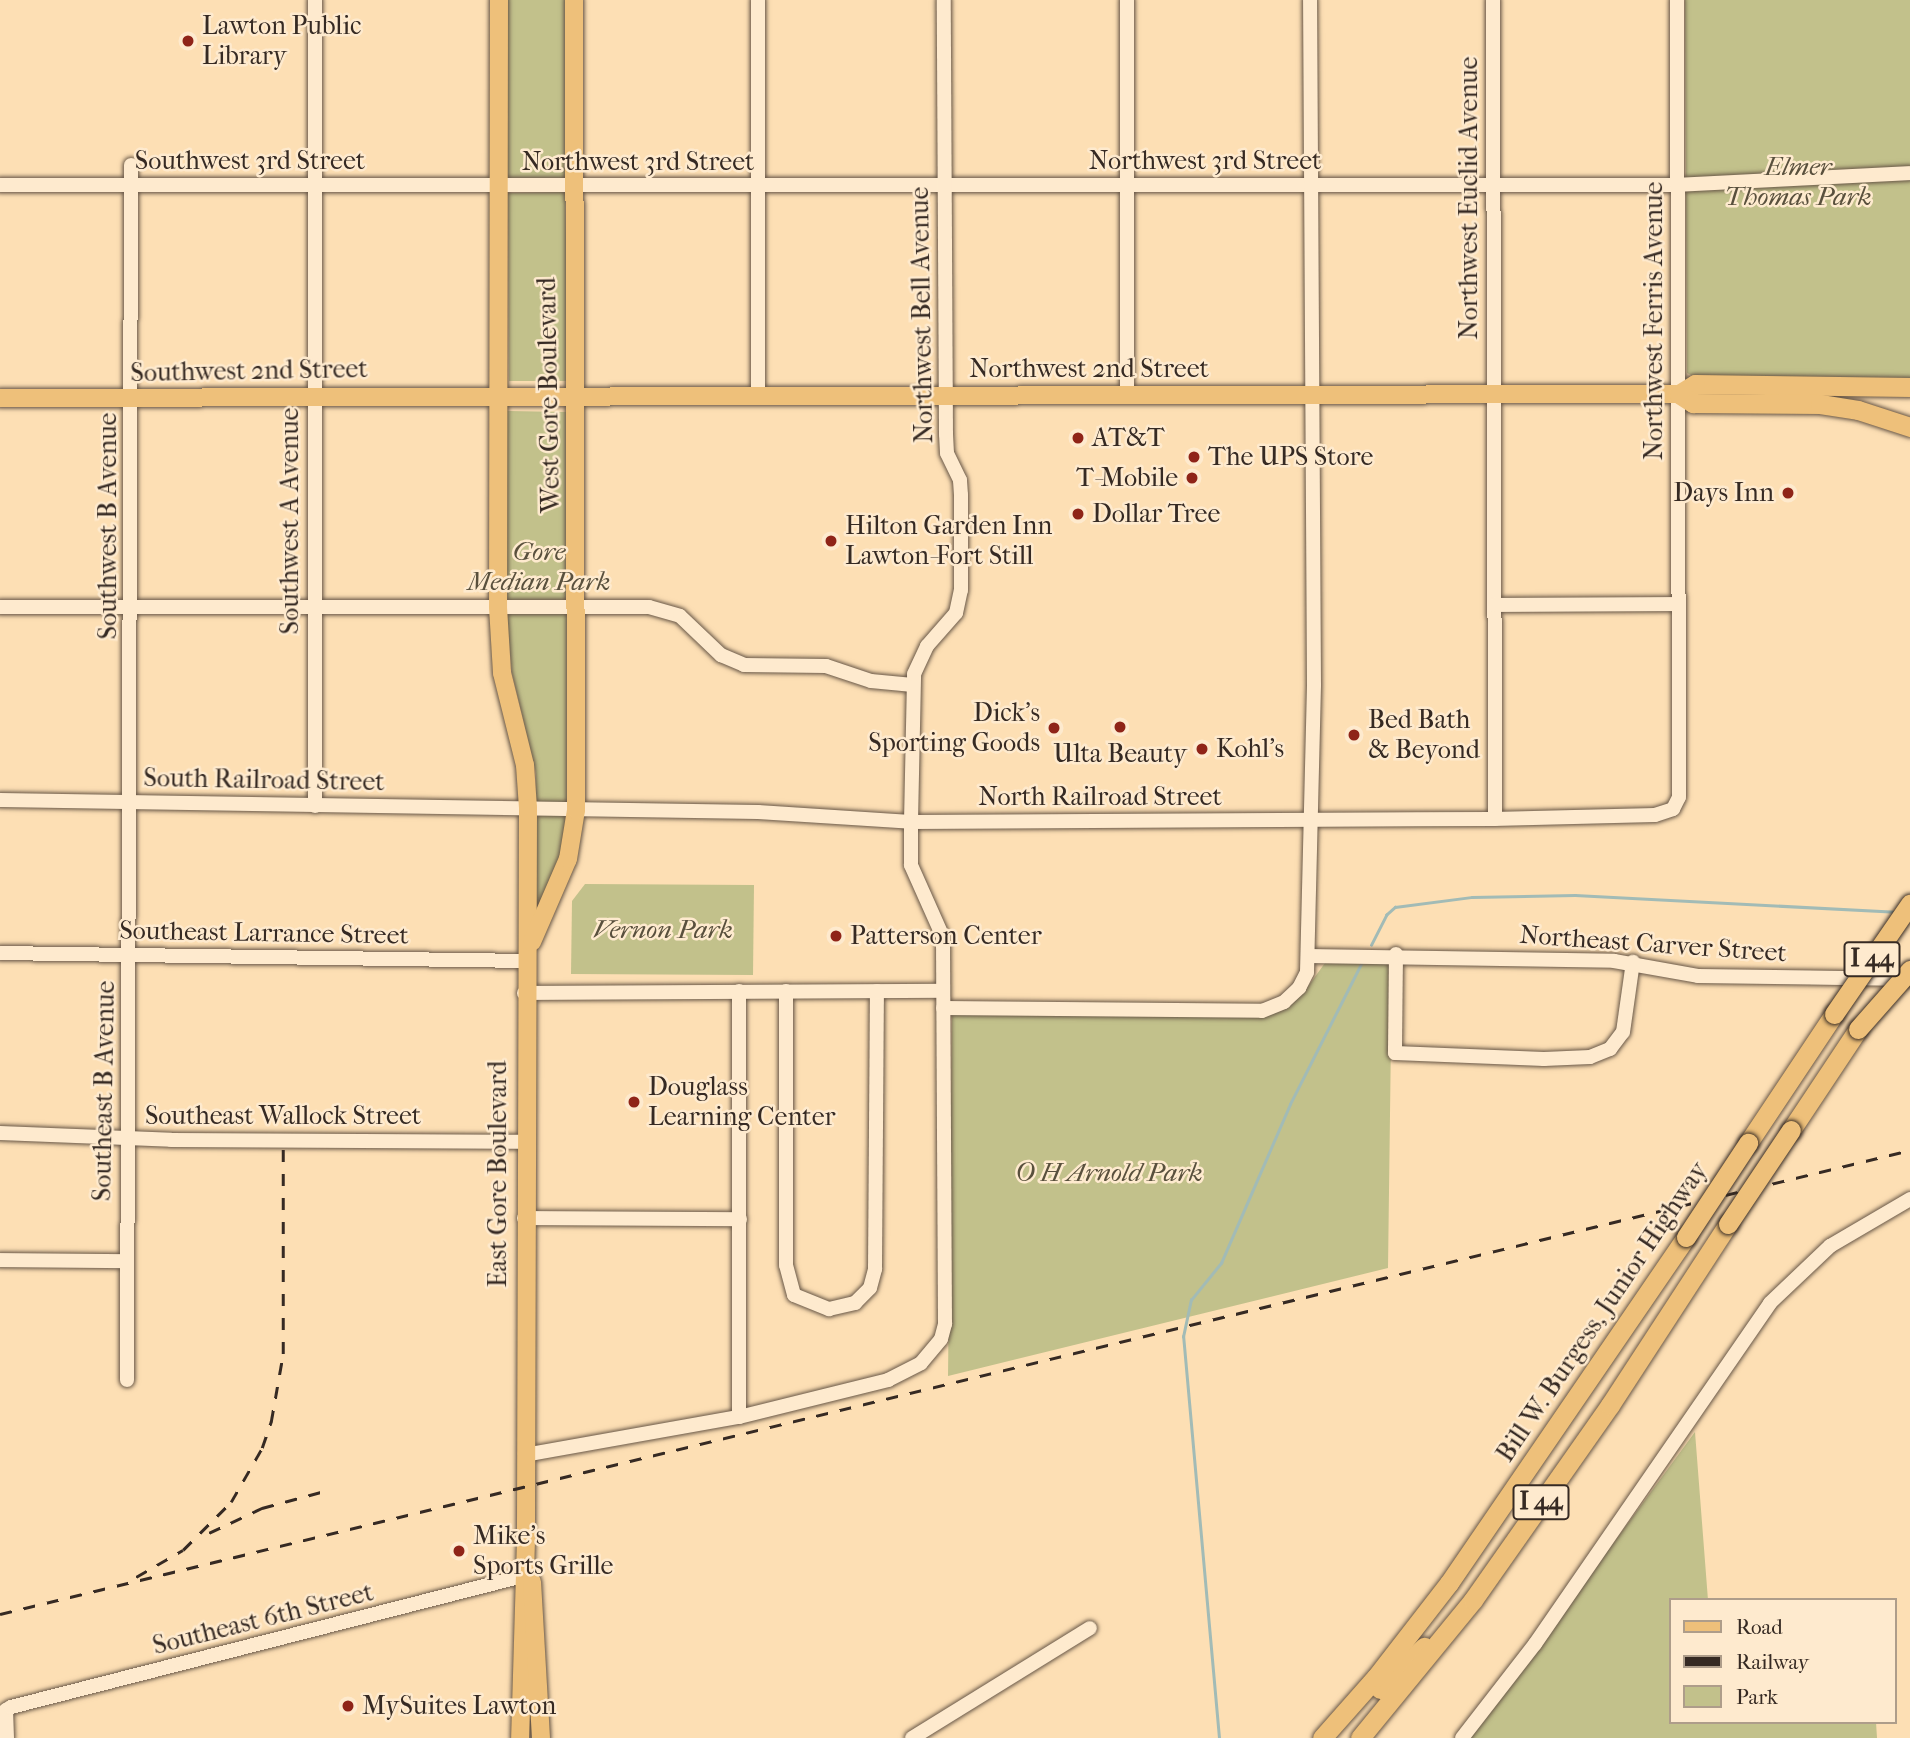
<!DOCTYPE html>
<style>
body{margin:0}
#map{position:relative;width:1910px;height:1738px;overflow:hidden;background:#fddfb4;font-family:"IM FELL French Canon",serif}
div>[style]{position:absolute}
.green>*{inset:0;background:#c2c18b}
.stream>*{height:2.5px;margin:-1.25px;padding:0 1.25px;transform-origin:1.25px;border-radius:1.25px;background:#a2bbb6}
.roads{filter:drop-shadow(0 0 2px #685747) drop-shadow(0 0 2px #685747)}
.minor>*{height:14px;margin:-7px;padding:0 7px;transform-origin:7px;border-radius:7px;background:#feeace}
.major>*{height:18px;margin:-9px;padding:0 9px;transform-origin:9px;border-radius:9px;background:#eec07a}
.highway>*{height:19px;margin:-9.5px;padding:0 9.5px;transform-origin:9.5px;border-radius:9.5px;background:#eec07a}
.rail>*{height:2.5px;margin-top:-1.25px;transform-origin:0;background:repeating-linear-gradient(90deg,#362a23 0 12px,transparent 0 24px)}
.bridges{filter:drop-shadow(0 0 2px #362a23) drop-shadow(0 0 2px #362a23)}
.highway-bridge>*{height:19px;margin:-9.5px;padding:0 9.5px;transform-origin:9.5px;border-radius:9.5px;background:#eec07a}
.dots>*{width:19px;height:19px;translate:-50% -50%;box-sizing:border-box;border:4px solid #feeace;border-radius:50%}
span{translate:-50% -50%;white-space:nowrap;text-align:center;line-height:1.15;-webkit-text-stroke:5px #feeace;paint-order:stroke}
.shield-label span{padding:2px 5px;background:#feeace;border:2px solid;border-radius:5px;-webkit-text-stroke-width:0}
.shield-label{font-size:24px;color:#362a23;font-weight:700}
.poi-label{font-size:26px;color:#362a23}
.left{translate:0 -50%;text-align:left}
.right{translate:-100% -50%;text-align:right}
.street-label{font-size:26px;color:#362a23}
.park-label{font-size:26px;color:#59503d;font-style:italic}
.legend{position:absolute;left:1669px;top:1598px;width:228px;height:126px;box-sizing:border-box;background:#feeace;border:2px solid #ae9d8a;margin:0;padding:9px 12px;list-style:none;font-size:21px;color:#362a23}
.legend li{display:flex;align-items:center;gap:14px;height:35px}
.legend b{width:35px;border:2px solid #ae9d8a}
</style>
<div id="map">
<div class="green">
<i style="clip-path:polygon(507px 0,566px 0,566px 178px,505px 179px)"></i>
<i style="clip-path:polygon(1685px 0,1910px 0,1910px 378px,1697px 378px,1687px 373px)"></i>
<i style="clip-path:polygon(565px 192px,569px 381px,509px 381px,508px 193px)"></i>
<i style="clip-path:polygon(503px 411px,566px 412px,574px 601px,506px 602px)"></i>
<i style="clip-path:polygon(506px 613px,572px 613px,573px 803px,536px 803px,536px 773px,512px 673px)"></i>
<i style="clip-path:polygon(572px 814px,569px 836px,540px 910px,536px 910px,537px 815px)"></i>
<i style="clip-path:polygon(585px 884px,754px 885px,753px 975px,571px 974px,572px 901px)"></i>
<i style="clip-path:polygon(1392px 961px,1388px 1268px,948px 1376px,952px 1015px,1258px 1015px,1301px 996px,1325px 963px)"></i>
<i style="clip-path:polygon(1695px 1432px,1708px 1600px,1670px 1600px,1670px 1722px,1876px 1722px,1877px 1738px,1470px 1738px)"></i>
</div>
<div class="stream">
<i style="left:1371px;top:945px;width:34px;rotate:-63deg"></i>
<i style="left:1386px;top:915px;width:12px;rotate:-42deg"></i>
<i style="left:1395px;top:907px;width:78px;rotate:-7.4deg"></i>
<i style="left:1472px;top:897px;width:103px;rotate:-1.1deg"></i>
<i style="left:1575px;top:895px;width:320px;rotate:3deg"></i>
<i style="left:1219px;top:1738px;width:403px;rotate:-95.1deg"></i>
<i style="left:1183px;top:1337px;width:38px;rotate:-78deg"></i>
<i style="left:1191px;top:1300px;width:48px;rotate:-51deg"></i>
<i style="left:1221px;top:1263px;width:173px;rotate:-66.5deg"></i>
<i style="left:1290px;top:1104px;width:157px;rotate:-63.1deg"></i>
</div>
<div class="roads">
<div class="minor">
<i style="left:1493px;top:0;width:819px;rotate:89.86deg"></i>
<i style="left:0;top:185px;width:1677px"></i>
<i style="left:1677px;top:185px;width:233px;rotate:-2.9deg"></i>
<i style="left:758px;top:395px;width:395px;rotate:-90deg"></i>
<i style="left:1127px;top:395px;width:395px;rotate:-90deg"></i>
<i style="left:1494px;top:605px;width:185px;rotate:-0.3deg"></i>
<i style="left:0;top:607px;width:649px"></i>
<i style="left:649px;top:607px;width:32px;rotate:16deg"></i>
<i style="left:680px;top:616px;width:57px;rotate:43.6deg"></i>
<i style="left:721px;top:655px;width:25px;rotate:23deg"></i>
<i style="left:744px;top:665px;width:82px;rotate:0.7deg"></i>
<i style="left:826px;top:666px;width:47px;rotate:18.4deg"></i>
<i style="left:871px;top:681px;width:42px;rotate:5.4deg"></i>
<i style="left:0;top:800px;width:758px;rotate:0.91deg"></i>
<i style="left:758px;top:812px;width:153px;rotate:3.7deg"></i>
<i style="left:911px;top:822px;width:582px;rotate:-0.3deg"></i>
<i style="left:1493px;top:819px;width:162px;rotate:-1.4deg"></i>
<i style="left:1655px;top:815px;width:19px;rotate:-18deg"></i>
<i style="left:1673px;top:809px;width:13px;rotate:-63deg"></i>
<i style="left:1679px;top:797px;width:797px;rotate:-90.14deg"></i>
<i style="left:315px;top:806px;width:806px;rotate:-90deg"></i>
<i style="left:0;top:953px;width:527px;rotate:0.87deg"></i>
<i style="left:1396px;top:954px;width:99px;rotate:90.6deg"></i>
<i style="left:1395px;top:1053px;width:149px;rotate:2.3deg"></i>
<i style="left:1544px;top:1059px;width:46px;rotate:-2.5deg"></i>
<i style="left:1590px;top:1057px;width:22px;rotate:-22deg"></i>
<i style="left:1610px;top:1049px;width:21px;rotate:-53deg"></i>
<i style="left:1623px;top:1032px;width:71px;rotate:-81.9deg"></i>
<i style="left:1308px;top:956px;width:306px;rotate:0.9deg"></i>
<i style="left:1614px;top:961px;width:85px;rotate:10.1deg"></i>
<i style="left:1698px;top:976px;width:209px;rotate:0.8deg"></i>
<i style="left:786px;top:991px;width:274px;rotate:90deg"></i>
<i style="left:786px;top:1265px;width:31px;rotate:75deg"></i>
<i style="left:794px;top:1295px;width:38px;rotate:22deg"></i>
<i style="left:829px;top:1309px;width:27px;rotate:-13deg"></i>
<i style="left:855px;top:1303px;width:21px;rotate:-45deg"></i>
<i style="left:870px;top:1288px;width:20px;rotate:-75deg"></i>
<i style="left:875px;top:1269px;width:278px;rotate:-89.6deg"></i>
<i style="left:524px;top:993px;width:419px;rotate:-0.3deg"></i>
<i style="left:943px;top:1008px;width:319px;rotate:0.5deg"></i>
<i style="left:1262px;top:1011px;width:24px;rotate:-22deg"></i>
<i style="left:1284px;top:1002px;width:21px;rotate:-43deg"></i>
<i style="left:1299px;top:988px;width:18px;rotate:-63deg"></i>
<i style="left:1307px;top:972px;width:287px;rotate:-88.6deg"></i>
<i style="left:1314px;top:685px;width:685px;rotate:-90.33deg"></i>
<i style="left:0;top:1133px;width:171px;rotate:2.3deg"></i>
<i style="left:171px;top:1140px;width:353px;rotate:0.3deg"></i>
<i style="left:524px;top:1218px;width:216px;rotate:0.3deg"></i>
<i style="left:0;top:1260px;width:126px;rotate:0.5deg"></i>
<i style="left:127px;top:1380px;width:1215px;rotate:-89.81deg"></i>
<i style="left:739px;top:1417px;width:426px;rotate:-90deg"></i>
<i style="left:525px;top:1455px;width:217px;rotate:-10.1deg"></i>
<i style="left:739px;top:1417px;width:154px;rotate:-13.9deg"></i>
<i style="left:888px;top:1380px;width:37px;rotate:-27deg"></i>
<i style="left:921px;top:1363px;width:31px;rotate:-50deg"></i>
<i style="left:941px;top:1339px;width:16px;rotate:-75deg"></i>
<i style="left:945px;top:1324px;width:387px;rotate:-90.3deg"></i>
<i style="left:943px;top:937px;width:79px;rotate:-114deg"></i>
<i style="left:911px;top:865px;width:43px;rotate:-90deg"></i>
<i style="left:911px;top:822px;width:148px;rotate:-88.8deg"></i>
<i style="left:914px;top:674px;width:31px;rotate:-65deg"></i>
<i style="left:927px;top:646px;width:44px;rotate:-48.7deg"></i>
<i style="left:956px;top:613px;width:24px;rotate:-78deg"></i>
<i style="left:961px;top:590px;width:95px;rotate:-90deg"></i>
<i style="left:961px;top:495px;width:15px;rotate:-94deg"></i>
<i style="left:960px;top:480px;width:30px;rotate:-116deg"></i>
<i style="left:947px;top:453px;width:19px;rotate:-93deg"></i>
<i style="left:946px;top:434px;width:434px;rotate:-90.3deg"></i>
<i style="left:7px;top:1738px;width:28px;rotate:-92deg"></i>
<i style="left:6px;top:1710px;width:6px;rotate:-31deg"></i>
<i style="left:11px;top:1707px;width:537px;rotate:-14.35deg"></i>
<i style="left:912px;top:1738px;width:209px;rotate:-31.7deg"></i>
<i style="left:1462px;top:1738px;width:119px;rotate:-52.2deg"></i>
<i style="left:1535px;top:1644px;width:414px;rotate:-55.4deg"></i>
<i style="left:1770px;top:1303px;width:83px;rotate:-43.5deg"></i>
<i style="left:1830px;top:1246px;width:93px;rotate:-30.4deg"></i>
</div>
<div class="major">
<i style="left:499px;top:0;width:607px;rotate:90.09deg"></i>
<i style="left:498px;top:607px;width:66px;rotate:86.5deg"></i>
<i style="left:502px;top:673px;width:95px;rotate:76deg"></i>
<i style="left:525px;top:765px;width:43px;rotate:86deg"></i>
<i style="left:528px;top:808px;width:732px;rotate:90.16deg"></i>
<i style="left:526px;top:1540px;width:198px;rotate:91.7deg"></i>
<i style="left:0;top:398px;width:1679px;rotate:-0.14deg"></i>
<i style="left:532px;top:942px;width:90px;rotate:-66.6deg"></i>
<i style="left:568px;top:859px;width:50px;rotate:-80.7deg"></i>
<i style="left:576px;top:810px;width:810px;rotate:-90.14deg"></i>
<i style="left:532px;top:1582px;width:156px;rotate:86.7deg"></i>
</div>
<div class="highway">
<i style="left:1910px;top:387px;width:215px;rotate:-179.2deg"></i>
<i style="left:1695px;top:384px;width:19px;rotate:148deg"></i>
<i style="left:1679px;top:394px;width:17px;rotate:33deg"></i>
<i style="left:1693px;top:403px;width:127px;rotate:0.5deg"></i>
<i style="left:1820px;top:404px;width:38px;rotate:9deg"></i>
<i style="left:1858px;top:410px;width:55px;rotate:18.1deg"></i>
<i style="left:1791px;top:1130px;width:121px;rotate:-56.4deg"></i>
<i style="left:1748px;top:1143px;width:155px;rotate:-56.3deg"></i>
<i style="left:1380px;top:1689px;width:61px;rotate:-43.7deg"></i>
<i style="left:1322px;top:1738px;width:81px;rotate:-48.5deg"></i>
<i style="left:1376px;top:1677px;width:119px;rotate:-52.2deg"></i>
<i style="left:1449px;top:1583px;width:419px;rotate:-55.6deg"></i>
<i style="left:1360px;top:1738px;width:178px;rotate:-50.7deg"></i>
<i style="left:1473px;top:1600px;width:238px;rotate:-54.9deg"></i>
<i style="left:1610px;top:1405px;width:216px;rotate:-56.9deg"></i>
</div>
</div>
<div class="rail">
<i style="left:209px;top:1533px;width:59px;rotate:-25.3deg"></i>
<i style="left:262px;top:1508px;width:61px;rotate:-15.2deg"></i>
<i style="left:136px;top:1577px;width:54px;rotate:-29.9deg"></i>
<i style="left:183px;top:1550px;width:68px;rotate:-45deg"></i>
<i style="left:231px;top:1502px;width:62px;rotate:-60.1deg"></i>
<i style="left:262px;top:1448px;width:28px;rotate:-71deg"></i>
<i style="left:271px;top:1422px;width:69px;rotate:-80deg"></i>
<i style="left:283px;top:1354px;width:207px;rotate:-90deg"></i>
<i style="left:0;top:1614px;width:1966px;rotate:-13.65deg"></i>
</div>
<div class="bridges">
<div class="highway-bridge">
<i style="left:1834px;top:1014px;width:134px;rotate:-55.4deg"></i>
<i style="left:1858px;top:1029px;width:79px;rotate:-48.6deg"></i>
<i style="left:1728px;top:1224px;width:113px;rotate:-56.2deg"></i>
<i style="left:1686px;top:1237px;width:113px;rotate:-56.6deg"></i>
</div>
</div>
<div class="dots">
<i style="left:188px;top:41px;background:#8f2418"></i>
<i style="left:1078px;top:438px;background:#8f2418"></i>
<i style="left:1194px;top:457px;background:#8f2418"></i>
<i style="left:1192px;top:478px;background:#8f2418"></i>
<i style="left:1788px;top:493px;background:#8f2418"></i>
<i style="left:1078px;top:514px;background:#8f2418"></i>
<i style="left:831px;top:541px;background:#8f2418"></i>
<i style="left:1120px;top:727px;background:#8f2418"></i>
<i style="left:1054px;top:728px;background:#8f2418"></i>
<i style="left:1354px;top:735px;background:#8f2418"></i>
<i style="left:1202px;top:749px;background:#8f2418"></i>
<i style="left:836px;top:936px;background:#8f2418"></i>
<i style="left:634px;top:1102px;background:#8f2418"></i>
<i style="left:459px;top:1551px;background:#8f2418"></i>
<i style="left:348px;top:1706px;background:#8f2418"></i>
</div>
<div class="shield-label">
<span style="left:1872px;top:959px">I 44</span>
<span style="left:1541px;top:1502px">I 44</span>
</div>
<div class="poi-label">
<span class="left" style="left:202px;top:41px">Lawton Public<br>Library</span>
<span class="left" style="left:1092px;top:438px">AT&amp;T</span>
<span class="left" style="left:1208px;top:457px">The UPS Store</span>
<span class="right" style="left:1178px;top:478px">T-Mobile</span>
<span class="right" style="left:1774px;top:493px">Days Inn</span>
<span class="left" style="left:1092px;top:514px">Dollar Tree</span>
<span class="left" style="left:845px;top:541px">Hilton Garden Inn<br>Lawton-Fort Still</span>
<span class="right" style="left:1040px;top:728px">Dick's<br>Sporting Goods</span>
<span class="left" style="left:1368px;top:735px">Bed Bath<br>&amp; Beyond</span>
<span class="left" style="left:1216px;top:749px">Kohl's</span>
<span style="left:1120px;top:754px">Ulta Beauty</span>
<span class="left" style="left:850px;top:936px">Patterson Center</span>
<span class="left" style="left:648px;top:1102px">Douglass<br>Learning Center</span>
<span class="left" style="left:473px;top:1551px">Mike's<br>Sports Grille</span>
<span class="left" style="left:362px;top:1706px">MySuites Lawton</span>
</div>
<div class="street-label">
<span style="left:250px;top:161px">Southwest 3rd Street</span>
<span style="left:1205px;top:161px">Northwest 3rd Street</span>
<span style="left:638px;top:162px">Northwest 3rd Street</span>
<span style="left:1469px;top:198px;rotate:-90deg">Northwest Euclid Avenue</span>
<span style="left:922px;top:315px;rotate:-91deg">Northwest Bell Avenue</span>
<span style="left:1654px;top:321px;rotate:-90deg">Northwest Ferris Avenue</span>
<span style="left:1089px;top:369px">Northwest 2nd Street</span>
<span style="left:249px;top:371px;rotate:-1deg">Southwest 2nd Street</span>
<span style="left:549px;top:395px;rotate:-91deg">West Gore Boulevard</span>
<span style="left:290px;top:521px;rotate:-90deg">Southwest A Avenue</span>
<span style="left:108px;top:526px;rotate:-90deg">Southwest B Avenue</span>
<span style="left:264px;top:780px;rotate:1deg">South Railroad Street</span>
<span style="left:1100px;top:797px">North Railroad Street</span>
<span style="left:264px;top:933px;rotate:1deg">Southeast Larrance Street</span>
<span style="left:1653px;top:944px;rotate:4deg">Northeast Carver Street</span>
<span style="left:104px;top:1091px;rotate:-89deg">Southeast B Avenue</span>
<span style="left:283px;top:1116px">Southeast Wallock Street</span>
<span style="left:498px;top:1174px;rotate:-90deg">East Gore Boulevard</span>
<span style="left:1602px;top:1312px;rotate:-56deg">Bill W. Burgess, Junior Highway</span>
<span style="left:263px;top:1619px;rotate:-14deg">Southeast 6th Street</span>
</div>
<div class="park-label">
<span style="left:1798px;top:182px">Elmer<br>Thomas Park</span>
<span style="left:539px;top:567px">Gore<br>Median Park</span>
<span style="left:663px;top:930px">Vernon Park</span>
<span style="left:1109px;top:1173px">O H Arnold Park</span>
</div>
<ul class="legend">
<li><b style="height:9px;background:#eec07a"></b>Road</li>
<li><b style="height:9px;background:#362a23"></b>Railway</li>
<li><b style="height:19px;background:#c2c18b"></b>Park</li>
</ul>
</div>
